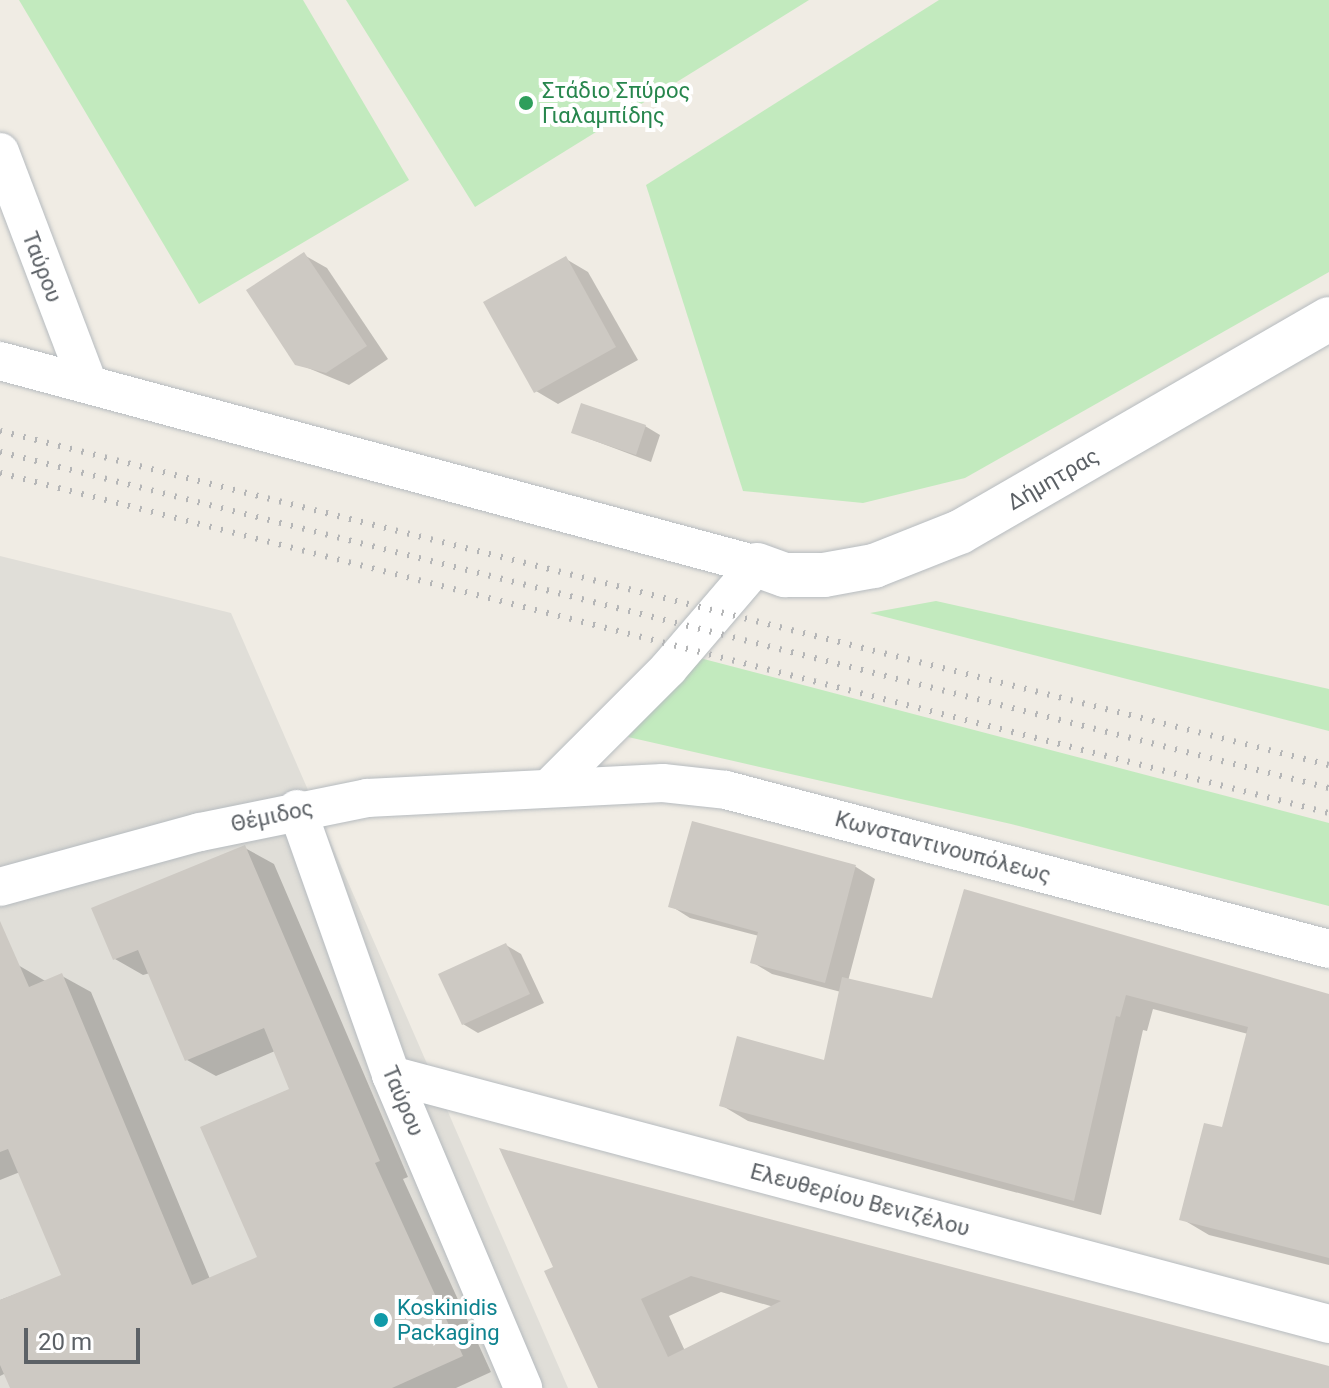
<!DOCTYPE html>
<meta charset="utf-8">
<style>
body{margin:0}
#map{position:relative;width:1329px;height:1388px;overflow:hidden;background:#f0ece4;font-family:Roboto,sans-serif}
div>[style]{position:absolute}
.industrial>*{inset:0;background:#e0ded8}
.green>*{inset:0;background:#c2eabe}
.shadow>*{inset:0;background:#0003}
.building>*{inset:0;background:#cdc9c3}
.roads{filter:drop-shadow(0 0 2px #b6bbbf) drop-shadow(0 0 2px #b6bbbf)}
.street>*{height:38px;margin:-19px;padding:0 19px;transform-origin:19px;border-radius:19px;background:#fff}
.secondary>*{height:44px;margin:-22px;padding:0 22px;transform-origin:22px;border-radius:22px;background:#fff}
.rail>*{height:6px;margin-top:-3px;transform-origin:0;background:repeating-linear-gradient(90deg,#b5b6b7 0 2px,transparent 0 12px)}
.dots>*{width:22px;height:22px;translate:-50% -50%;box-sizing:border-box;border:4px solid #fff;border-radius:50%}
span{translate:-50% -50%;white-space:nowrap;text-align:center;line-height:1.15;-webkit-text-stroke:8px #fff;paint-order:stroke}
.leisure-label{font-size:22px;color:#27864d}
.left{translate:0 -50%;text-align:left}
.street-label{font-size:22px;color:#5c6166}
.culture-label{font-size:22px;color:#0d838f}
.scale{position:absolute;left:24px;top:1328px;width:116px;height:36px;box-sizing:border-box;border:4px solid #5c6166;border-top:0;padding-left:10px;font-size:24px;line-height:28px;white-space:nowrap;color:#5c6166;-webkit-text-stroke:6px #fff;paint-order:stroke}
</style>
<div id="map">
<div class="industrial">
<i style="clip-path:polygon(0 556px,231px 613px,568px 1388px,0 1388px)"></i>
</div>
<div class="green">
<i style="clip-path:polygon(19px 0,303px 0,409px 180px,199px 304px)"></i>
<i style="clip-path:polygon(346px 0,809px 0,475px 207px)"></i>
<i style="clip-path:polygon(939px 0,1329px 0,1329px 272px,965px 478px,863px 503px,743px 491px,646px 185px)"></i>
<i style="clip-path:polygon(936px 601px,1329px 689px,1329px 731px,870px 613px)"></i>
<i style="clip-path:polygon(696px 657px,1329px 823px,1329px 906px,1011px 824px,628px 737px)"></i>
</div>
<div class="shadow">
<i style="clip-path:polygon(304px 255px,327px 268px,388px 359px,349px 385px,296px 363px)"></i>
<i style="clip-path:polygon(566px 259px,588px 272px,638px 360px,558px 404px,536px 391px)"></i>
<i style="clip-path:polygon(645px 426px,660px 435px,651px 462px,574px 433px)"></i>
<i style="clip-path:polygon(693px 824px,856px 867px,875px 879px,848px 981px,934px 1000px,965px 892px,1329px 997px,1329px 1265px,1209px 1235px,1182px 1219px,1223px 1130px,1248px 1034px,1153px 1009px,1147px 1031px,1143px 1030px,1101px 1215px,748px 1121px,721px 1105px,825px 1062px,841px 992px,772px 974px,752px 962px,759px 936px,690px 918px,671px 906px)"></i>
<i style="clip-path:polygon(245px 848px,274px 864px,408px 1177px,403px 1179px,491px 1372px,456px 1388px,12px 1388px,6px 1373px,0 1376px,0 1300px,64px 1276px,20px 1172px,0 1180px,0 972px,18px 965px,47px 982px,62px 976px,91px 992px,210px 1279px,260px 1258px,292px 1090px,275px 1051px,216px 1076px,187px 1060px,150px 973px,143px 975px,115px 959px)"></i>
<i style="clip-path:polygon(506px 945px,521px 954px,544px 1003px,478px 1033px,463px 1024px)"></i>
<i style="clip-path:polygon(evenodd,502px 1151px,1329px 1368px,1329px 1388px,602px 1388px,556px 1268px,502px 1151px,721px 1292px,774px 1307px,685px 1351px,669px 1316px,721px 1292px)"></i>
</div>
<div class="building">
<i style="clip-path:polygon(304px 252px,367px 346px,326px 373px,295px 365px,246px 290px)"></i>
<i style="clip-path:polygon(566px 256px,616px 347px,534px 393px,483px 302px)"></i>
<i style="clip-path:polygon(581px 403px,646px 425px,636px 455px,571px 433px)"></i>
<i style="clip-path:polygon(692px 821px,856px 865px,825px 983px,750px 963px,758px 932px,668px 907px)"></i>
<i style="clip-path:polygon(245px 845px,380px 1161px,375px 1163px,463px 1356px,392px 1388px,10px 1388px,0 1365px,0 1300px,61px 1275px,8px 1149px,0 1152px,0 921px,29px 987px,62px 973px,192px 1285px,257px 1257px,200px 1127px,289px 1089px,264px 1028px,185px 1061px,138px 950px,113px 960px,91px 908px)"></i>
<i style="clip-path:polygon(964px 889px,1329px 994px,1329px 1258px,1179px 1220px,1204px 1123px,1222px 1127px,1248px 1027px,1126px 995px,1120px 1017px,1116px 1016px,1074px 1201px,719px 1106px,737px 1036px,824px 1060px,842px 977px,932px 998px)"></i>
<i style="clip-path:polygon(506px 943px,530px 994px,462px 1025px,438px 974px)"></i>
<i style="clip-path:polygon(evenodd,499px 1148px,1329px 1366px,1329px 1388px,598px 1388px,544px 1271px,553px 1267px,499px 1148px,691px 1276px,781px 1301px,668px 1357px,641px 1299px,691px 1276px)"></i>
</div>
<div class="roads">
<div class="street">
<i style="left:0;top:152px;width:245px;rotate:69.2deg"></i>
<i style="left:0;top:361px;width:784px;rotate:15.08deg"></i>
<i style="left:757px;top:565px;width:137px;rotate:130.6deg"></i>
<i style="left:668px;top:669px;width:165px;rotate:135deg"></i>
<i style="left:297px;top:809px;width:282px;rotate:70.5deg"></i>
<i style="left:391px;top:1075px;width:340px;rotate:67.1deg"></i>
<i style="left:0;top:887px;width:207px;rotate:-15.4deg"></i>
<i style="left:200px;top:832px;width:170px;rotate:-11.5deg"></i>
<i style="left:367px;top:798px;width:296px;rotate:-2.9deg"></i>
<i style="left:663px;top:783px;width:63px;rotate:6.3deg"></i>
<i style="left:726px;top:790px;width:624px;rotate:14.77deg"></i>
<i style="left:391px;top:1075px;width:970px;rotate:14.87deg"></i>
</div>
<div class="secondary">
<i style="left:757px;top:565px;width:30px;rotate:20deg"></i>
<i style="left:785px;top:575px;width:39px"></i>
<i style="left:824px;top:575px;width:51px;rotate:-10.2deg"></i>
<i style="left:874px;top:566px;width:92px;rotate:-21.6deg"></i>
<i style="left:960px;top:532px;width:426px;rotate:-30deg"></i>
</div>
</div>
<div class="rail">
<i style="left:0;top:431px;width:1370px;rotate:14.11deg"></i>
<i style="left:0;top:452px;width:1371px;rotate:14.19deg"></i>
<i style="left:0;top:473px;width:1372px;rotate:14.35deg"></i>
</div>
<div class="dots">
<i style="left:526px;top:103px;background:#2e9e5b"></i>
<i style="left:381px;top:1320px;background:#0f9aa8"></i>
</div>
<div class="leisure-label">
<span class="left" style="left:542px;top:103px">Στάδιο Σπύρος<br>Γιαλαμπίδης</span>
</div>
<div class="street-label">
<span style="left:42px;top:267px;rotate:69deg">Ταύρου</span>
<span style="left:1053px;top:479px;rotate:-30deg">Δήμητρας</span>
<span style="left:272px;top:816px;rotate:-12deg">Θέμιδος</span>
<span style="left:943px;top:847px;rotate:15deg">Κωνσταντινουπόλεως</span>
<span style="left:403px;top:1101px;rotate:67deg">Ταύρου</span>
<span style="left:860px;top:1200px;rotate:15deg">Ελευθερίου Βενιζέλου</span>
</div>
<div class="culture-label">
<span class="left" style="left:397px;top:1320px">Koskinidis<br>Packaging</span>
</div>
<div class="scale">20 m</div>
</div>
